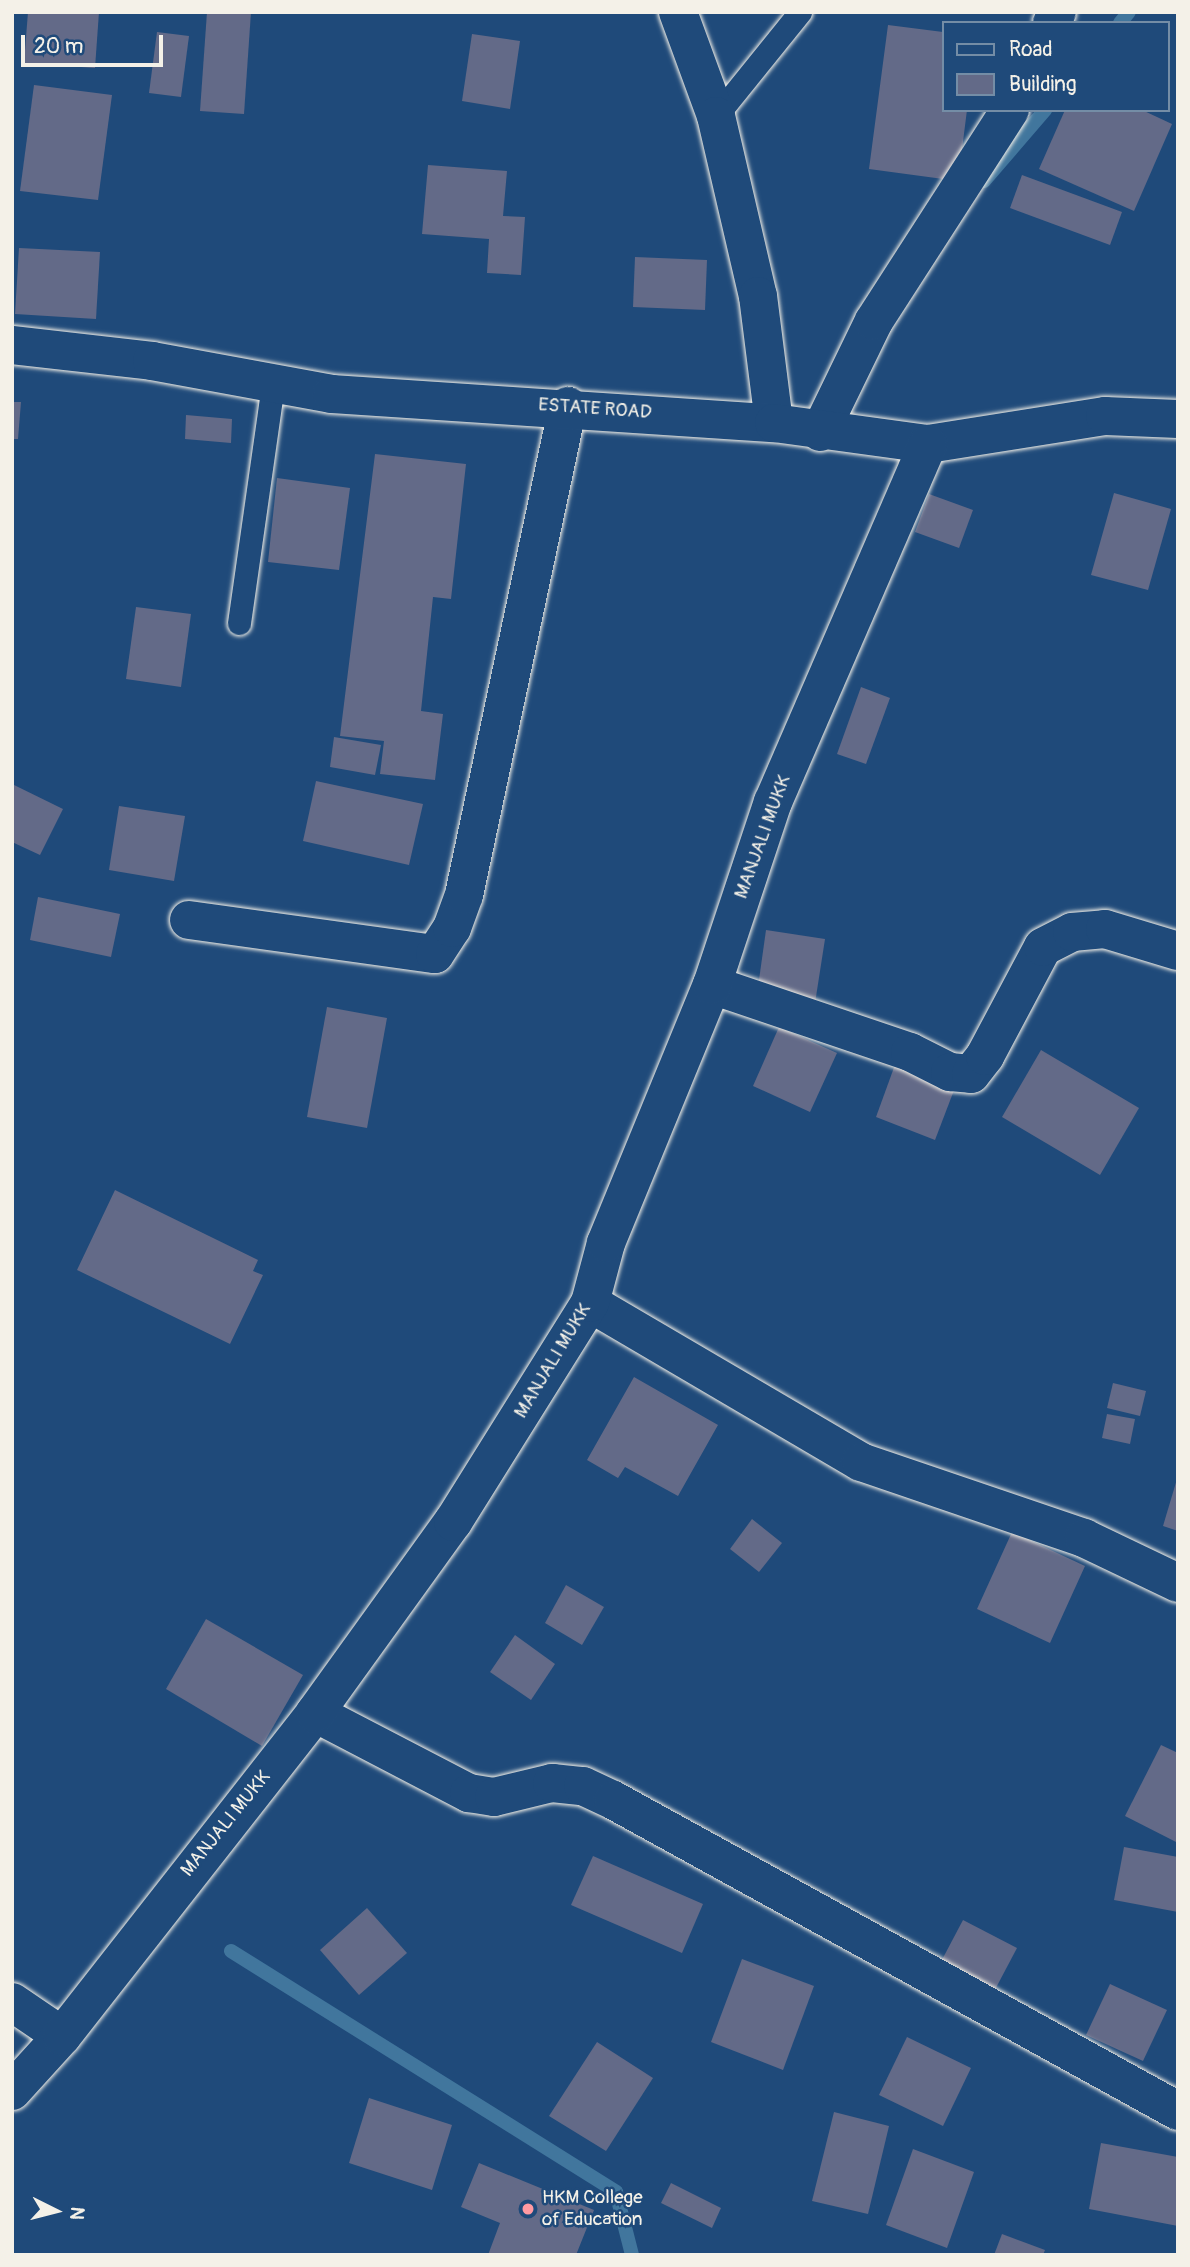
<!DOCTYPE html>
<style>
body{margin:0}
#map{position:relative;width:1190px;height:2267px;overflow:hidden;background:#1f4a7a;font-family:Pangolin,sans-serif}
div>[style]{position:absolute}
.stream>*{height:14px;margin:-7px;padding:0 7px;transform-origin:7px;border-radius:7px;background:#41769d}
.building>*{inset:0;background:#636a88}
.roads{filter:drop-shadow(0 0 2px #f4f1e8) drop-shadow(0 0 2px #f4f1e8)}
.service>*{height:23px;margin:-11.5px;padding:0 11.5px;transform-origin:11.5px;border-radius:11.5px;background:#1f4a7a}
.minor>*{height:38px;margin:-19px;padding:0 19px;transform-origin:19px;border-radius:19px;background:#1f4a7a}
.tertiary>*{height:38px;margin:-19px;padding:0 19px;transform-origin:19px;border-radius:19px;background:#1f4a7a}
.dots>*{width:19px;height:19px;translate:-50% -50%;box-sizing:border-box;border:4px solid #1f4a7a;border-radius:50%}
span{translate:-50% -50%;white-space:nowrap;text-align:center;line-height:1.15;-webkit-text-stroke:5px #1f4a7a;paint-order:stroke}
.street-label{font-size:19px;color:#f4f1e8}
.poi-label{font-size:19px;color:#f4f1e8}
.left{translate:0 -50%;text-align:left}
.frame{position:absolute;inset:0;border:14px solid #f4f1e8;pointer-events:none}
.legend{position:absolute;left:942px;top:21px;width:228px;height:91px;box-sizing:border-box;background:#1f4a7a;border:2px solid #748da6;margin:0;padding:9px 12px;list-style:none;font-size:21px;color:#f4f1e8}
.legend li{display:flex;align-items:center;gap:14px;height:35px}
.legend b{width:35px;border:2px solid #748da6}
.north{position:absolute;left:21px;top:2176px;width:70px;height:70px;-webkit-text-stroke:5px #1f4a7a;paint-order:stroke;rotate:96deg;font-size:19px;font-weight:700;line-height:28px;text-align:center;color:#f4f1e8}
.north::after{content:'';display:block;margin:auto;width:24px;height:32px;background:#f4f1e8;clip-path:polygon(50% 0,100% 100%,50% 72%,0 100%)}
.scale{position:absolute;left:21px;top:35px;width:142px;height:32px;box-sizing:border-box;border:4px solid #f4f1e8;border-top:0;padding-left:9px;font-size:21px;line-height:24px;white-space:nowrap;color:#f4f1e8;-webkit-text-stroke:5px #1f4a7a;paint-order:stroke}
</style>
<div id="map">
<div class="stream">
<i style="left:1120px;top:23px;width:14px;rotate:-51deg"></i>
<i style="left:984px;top:181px;width:94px;rotate:-49.3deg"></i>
<i style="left:231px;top:1951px;width:454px;rotate:32deg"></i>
<i style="left:616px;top:2192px;width:65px;rotate:75.7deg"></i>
</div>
<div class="building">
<i style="clip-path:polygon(28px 12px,99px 12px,95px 68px,24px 63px)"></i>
<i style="clip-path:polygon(207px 12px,251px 12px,244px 114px,200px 111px)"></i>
<i style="clip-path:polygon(888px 25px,943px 32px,943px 110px,967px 110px,958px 181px,869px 169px)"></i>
<i style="clip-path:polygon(157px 32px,189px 36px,181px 97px,149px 93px)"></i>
<i style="clip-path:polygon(472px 34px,520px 41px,510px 109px,462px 101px)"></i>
<i style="clip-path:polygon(34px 85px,112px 95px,98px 200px,20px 191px)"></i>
<i style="clip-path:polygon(1065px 110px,1142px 110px,1172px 124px,1134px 211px,1039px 169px)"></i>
<i style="clip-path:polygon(428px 165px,507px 171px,503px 216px,525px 217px,521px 275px,487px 273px,489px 239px,422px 234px)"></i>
<i style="clip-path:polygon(1022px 175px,1122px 212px,1110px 245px,1010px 208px)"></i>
<i style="clip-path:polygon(19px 248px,100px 252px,96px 319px,15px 314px)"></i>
<i style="clip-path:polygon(635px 257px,707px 260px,705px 310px,633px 307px)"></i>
<i style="clip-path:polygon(12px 402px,21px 402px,18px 439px,12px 439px)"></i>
<i style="clip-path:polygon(186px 415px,232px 419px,231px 443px,185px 439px)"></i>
<i style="clip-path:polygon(375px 454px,466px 464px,451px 599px,433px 597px,421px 711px,443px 714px,435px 780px,380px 774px,384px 741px,340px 736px)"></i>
<i style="clip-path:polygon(277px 478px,350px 488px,339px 570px,268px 562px)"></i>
<i style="clip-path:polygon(1114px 493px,1171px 509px,1148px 590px,1091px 575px)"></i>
<i style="clip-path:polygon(929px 494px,973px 510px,959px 548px,915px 532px)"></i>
<i style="clip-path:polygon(136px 607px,191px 614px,181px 687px,126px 679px)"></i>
<i style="clip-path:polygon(861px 687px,890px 698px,866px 764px,837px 754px)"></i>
<i style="clip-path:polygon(334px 737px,381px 745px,375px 775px,330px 767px)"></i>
<i style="clip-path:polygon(316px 781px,423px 804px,409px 865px,303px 841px)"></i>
<i style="clip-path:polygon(12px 784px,63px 809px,40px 855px,12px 842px)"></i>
<i style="clip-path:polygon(119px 806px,185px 816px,174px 881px,109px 870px)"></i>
<i style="clip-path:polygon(38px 897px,120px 914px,111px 957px,30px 940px)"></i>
<i style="clip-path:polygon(766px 930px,825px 939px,815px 1003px,757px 994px)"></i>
<i style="clip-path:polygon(327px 1007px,387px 1018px,367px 1128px,307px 1117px)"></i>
<i style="clip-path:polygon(779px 1027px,837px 1053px,810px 1112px,753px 1086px)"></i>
<i style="clip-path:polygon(1041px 1050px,1139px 1108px,1100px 1175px,1002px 1117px)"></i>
<i style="clip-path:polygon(896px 1062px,956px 1085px,935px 1140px,876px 1117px)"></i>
<i style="clip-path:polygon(115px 1190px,258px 1260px,253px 1271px,263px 1275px,230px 1344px,77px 1270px)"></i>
<i style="clip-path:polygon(634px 1377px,718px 1425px,678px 1496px,625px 1467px,618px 1478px,587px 1460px)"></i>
<i style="clip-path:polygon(1113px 1383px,1146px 1391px,1140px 1416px,1107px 1408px)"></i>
<i style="clip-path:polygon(1107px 1414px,1135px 1419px,1130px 1444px,1102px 1438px)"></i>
<i style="clip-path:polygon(1177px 1479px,1178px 1479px,1178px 1531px,1163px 1526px)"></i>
<i style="clip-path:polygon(752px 1519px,782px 1543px,759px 1572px,730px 1549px)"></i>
<i style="clip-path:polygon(1012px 1532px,1085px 1566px,1050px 1643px,977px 1609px)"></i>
<i style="clip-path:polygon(566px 1585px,604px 1607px,582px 1645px,545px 1623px)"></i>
<i style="clip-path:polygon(206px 1619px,303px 1675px,262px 1746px,166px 1689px)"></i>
<i style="clip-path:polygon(515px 1635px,555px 1664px,531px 1700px,490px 1672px)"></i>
<i style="clip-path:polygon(1161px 1745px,1178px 1753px,1178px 1843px,1125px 1816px)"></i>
<i style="clip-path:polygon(1124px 1847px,1178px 1857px,1178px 1912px,1114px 1900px)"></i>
<i style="clip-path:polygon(593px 1856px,703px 1904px,682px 1953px,571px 1905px)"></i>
<i style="clip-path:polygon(367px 1908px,407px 1953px,359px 1995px,320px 1950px)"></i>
<i style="clip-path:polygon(963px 1920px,1017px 1948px,989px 2001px,935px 1973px)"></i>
<i style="clip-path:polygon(742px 1959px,814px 1986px,783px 2070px,711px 2042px)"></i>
<i style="clip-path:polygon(1110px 1984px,1167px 2010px,1143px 2061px,1086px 2035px)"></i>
<i style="clip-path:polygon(907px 2037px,971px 2068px,943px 2126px,879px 2095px)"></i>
<i style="clip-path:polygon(597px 2042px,653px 2078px,606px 2151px,549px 2116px)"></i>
<i style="clip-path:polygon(369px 2098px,452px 2125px,432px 2190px,349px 2163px)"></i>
<i style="clip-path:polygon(834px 2112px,889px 2126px,868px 2214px,812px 2201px)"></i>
<i style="clip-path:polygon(1101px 2143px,1178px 2157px,1178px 2226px,1089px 2209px)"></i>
<i style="clip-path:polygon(913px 2149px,974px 2172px,947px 2248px,886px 2225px)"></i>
<i style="clip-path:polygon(479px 2163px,594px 2210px,576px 2255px,488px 2255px,500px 2223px,461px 2207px)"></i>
<i style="clip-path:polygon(671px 2183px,721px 2208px,712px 2228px,661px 2203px)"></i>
<i style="clip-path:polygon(1002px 2234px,1045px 2250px,1043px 2255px,994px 2255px)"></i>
</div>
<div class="roads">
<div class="service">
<i style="left:716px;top:116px;width:134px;rotate:-51.1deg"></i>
<i style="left:239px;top:623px;width:241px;rotate:-81.9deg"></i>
</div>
<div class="minor">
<i style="left:678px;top:12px;width:111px;rotate:69.9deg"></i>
<i style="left:716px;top:116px;width:185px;rotate:76.9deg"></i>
<i style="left:758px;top:296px;width:128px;rotate:82.8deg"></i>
<i style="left:1052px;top:23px;width:12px;rotate:-66deg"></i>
<i style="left:820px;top:432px;width:123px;rotate:-64.1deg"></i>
<i style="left:874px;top:321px;width:251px;rotate:-57.2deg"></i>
<i style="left:189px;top:920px;width:248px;rotate:7.9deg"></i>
<i style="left:435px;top:954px;width:31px;rotate:-57deg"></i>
<i style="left:452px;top:928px;width:35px;rotate:-70deg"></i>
<i style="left:464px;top:895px;width:500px;rotate:-78deg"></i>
<i style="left:712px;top:985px;width:209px;rotate:18.7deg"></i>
<i style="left:910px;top:1052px;width:45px;rotate:26.6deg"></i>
<i style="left:950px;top:1072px;width:21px;rotate:5deg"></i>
<i style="left:971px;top:1074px;width:23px;rotate:-52deg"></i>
<i style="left:985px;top:1056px;width:123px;rotate:-62deg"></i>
<i style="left:1043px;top:947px;width:33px;rotate:-27deg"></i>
<i style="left:1072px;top:932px;width:33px;rotate:-5deg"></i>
<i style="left:1105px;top:929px;width:76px;rotate:16.8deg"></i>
<i style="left:590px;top:1303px;width:314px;rotate:30.4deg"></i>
<i style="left:861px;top:1462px;width:236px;rotate:18.8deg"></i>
<i style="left:1084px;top:1538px;width:104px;rotate:25.6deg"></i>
<i style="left:315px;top:1713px;width:174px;rotate:27.5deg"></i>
<i style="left:469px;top:1793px;width:25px;rotate:9deg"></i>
<i style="left:494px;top:1797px;width:60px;rotate:-13.6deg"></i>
<i style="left:552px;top:1783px;width:31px;rotate:6deg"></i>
<i style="left:583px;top:1786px;width:33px;rotate:25deg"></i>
<i style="left:613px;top:1800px;width:645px;rotate:28.83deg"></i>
<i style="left:12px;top:2002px;width:60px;rotate:34.2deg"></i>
</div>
<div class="tertiary">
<i style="left:12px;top:345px;width:141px;rotate:6.5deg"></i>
<i style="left:152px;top:361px;width:183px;rotate:10.4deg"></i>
<i style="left:332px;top:394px;width:443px;rotate:3.8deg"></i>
<i style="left:774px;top:423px;width:155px;rotate:7.8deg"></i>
<i style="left:928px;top:444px;width:179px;rotate:-9deg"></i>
<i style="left:1105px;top:416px;width:73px;rotate:2.4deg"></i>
<i style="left:12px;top:2091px;width:74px;rotate:-47.7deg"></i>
<i style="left:62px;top:2036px;width:410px;rotate:-51.9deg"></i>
<i style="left:315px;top:1713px;width:236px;rotate:-54.2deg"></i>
<i style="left:453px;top:1522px;width:258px;rotate:-58deg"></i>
<i style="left:590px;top:1303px;width:62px;rotate:-75.1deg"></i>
<i style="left:606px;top:1243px;width:279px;rotate:-67.7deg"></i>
<i style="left:712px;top:985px;width:193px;rotate:-71.6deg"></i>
<i style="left:773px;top:802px;width:390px;rotate:-66.6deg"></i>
</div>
</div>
<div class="dots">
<i style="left:528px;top:2209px;background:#ff9aa2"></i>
</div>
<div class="street-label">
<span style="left:595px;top:409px;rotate:4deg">ESTATE ROAD</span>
<span style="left:763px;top:837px;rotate:-70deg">MANJALI MUKK</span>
<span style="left:553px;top:1361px;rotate:-59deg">MANJALI MUKK</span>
<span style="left:226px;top:1824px;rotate:-51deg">MANJALI MUKK</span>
</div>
<div class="poi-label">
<span class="left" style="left:542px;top:2209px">HKM College<br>of Education</span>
</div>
<div class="frame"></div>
<ul class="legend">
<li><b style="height:9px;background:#1f4a7a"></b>Road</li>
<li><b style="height:19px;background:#636a88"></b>Building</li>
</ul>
<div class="north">N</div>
<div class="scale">20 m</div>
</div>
